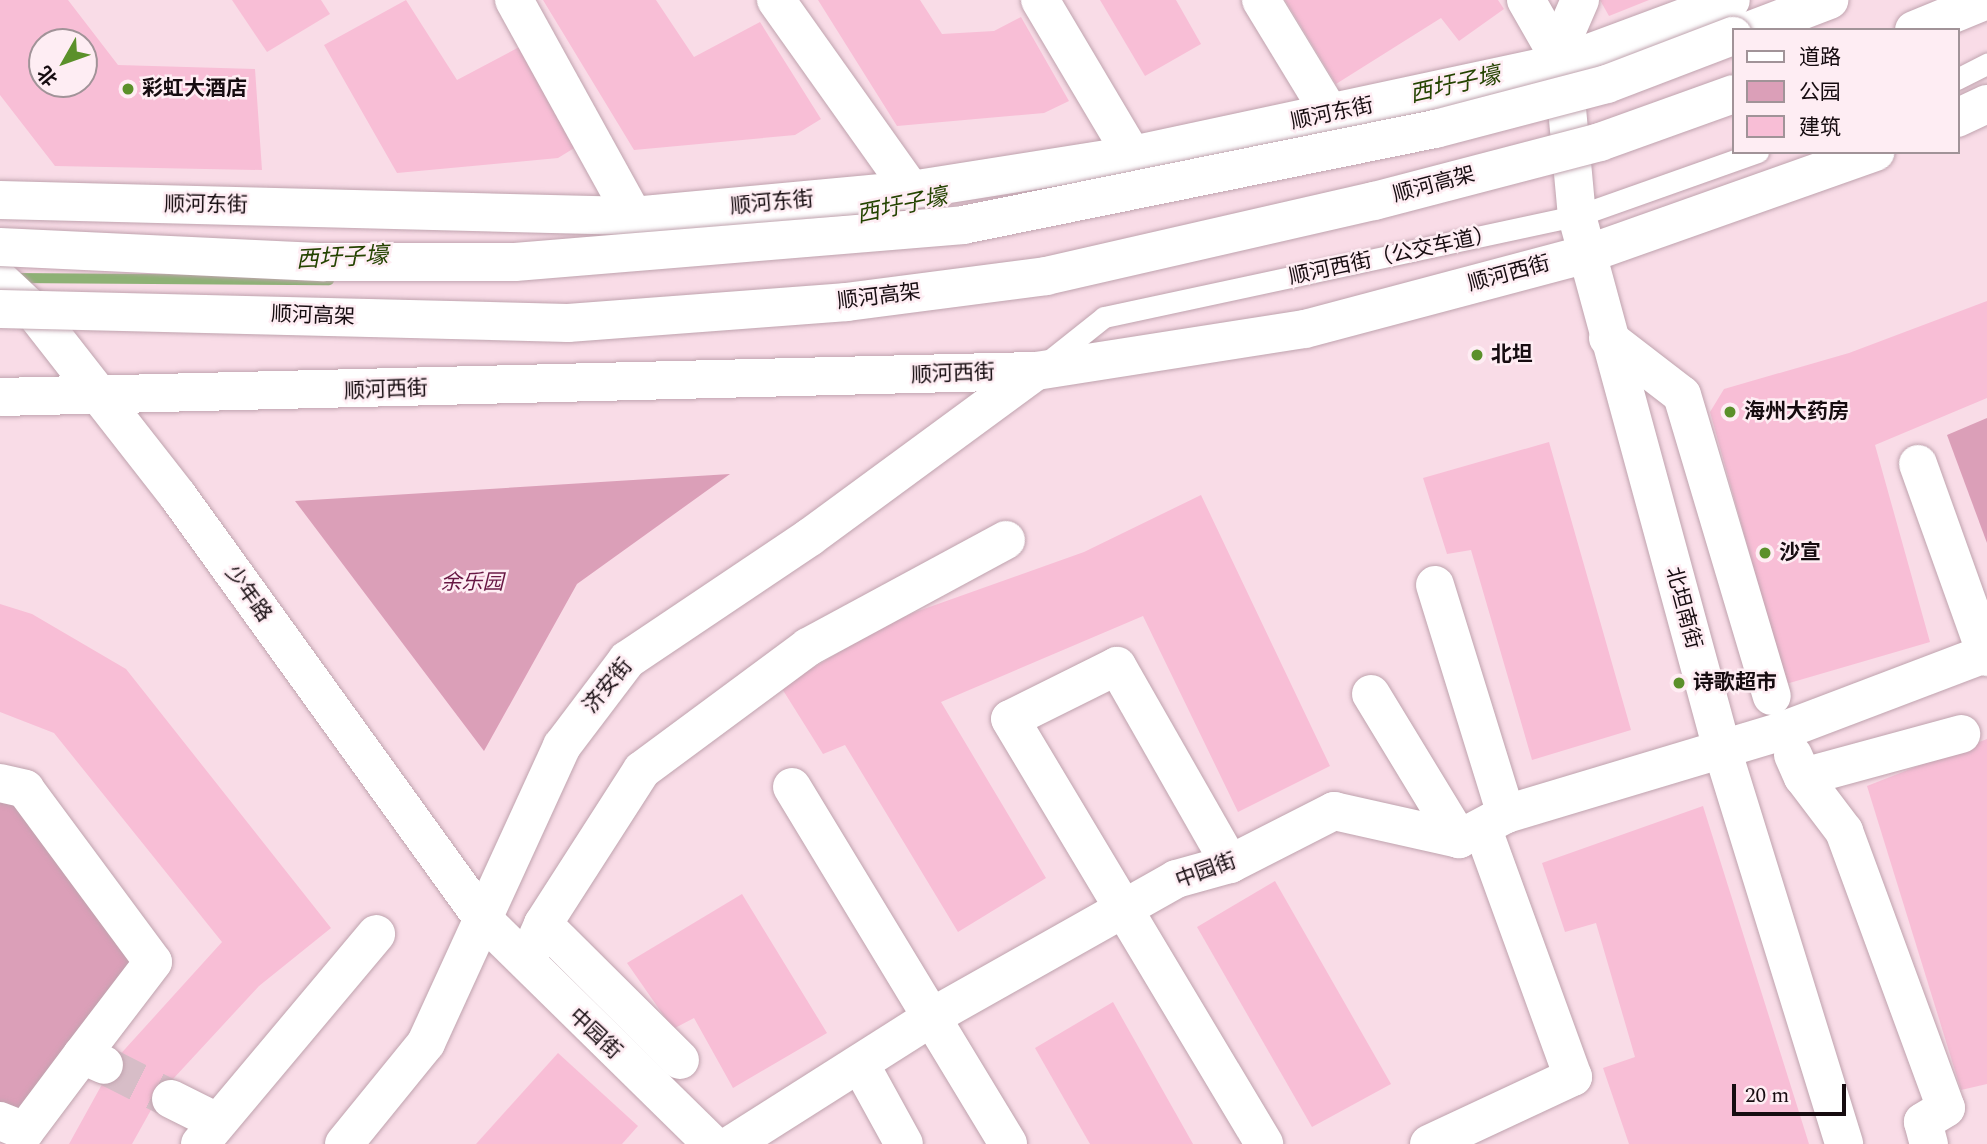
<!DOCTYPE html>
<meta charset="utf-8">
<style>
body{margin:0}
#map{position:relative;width:1987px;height:1144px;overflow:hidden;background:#f9dce7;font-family:Spectral,"Noto Sans SC",serif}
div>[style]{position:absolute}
.green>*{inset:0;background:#db9fb8}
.stream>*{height:10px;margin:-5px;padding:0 5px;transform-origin:5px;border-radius:5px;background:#8eb175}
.building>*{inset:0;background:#f8bed6}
.street-tunnel>*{height:38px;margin-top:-19px;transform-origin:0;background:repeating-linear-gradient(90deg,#d7bdc7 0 38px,transparent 0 57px)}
.roads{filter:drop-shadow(0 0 2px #bfa3ae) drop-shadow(0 0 2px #bfa3ae)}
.lane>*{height:21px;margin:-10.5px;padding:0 10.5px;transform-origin:10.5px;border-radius:10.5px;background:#fff}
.street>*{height:38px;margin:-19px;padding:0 19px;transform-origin:19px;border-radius:19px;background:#fff}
.secondary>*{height:38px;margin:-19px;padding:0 19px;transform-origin:19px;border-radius:19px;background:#fff}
.primary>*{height:38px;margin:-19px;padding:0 19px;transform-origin:19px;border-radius:19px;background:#fff}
.highway>*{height:38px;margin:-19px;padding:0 19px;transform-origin:19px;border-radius:19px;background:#fff}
.bridges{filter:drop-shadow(0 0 2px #bfa3ae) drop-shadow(0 0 2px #bfa3ae)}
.highway-bridge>*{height:38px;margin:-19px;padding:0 19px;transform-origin:19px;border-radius:19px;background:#fff}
.dots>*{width:19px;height:19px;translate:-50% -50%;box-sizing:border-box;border:4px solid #feedf3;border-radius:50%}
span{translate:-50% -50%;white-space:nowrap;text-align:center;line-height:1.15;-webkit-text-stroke:5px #feedf3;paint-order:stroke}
.poi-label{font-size:21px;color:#160c10;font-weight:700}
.left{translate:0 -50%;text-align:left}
.street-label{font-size:21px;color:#160c10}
.park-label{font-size:21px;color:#671743;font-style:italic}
.water-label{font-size:23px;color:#244300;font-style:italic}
.legend{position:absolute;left:1732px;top:28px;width:228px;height:126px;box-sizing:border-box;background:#feedf3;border:2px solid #a19398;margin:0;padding:9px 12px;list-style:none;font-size:21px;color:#160c10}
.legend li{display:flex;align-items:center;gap:14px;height:35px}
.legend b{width:35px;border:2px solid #a19398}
.north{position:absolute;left:28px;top:28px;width:70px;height:70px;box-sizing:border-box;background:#feedf3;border:2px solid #a19398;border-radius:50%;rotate:230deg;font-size:19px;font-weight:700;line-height:28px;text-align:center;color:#160c10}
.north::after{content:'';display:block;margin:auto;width:24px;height:32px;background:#5b902a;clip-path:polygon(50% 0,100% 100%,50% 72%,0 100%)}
.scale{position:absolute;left:1732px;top:1084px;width:114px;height:32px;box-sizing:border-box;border:4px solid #160c10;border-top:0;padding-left:9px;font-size:21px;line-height:24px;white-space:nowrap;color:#160c10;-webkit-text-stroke:5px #feedf3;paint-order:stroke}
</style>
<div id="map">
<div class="green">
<i style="clip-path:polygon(1987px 418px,1987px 543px,1947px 435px)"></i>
<i style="clip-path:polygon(730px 474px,577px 584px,484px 751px,295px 501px)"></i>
<i style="clip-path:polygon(0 783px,153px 962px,25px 1131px,0 1121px)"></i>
</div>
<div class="stream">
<i style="left:13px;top:278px;width:316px;rotate:0.4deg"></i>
</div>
<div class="building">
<i style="clip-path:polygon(evenodd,0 0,68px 0,118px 65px,255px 69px,262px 170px,55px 166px,0 95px,0 0,42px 42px,84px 42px,84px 84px,42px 84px,42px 42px)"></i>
<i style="clip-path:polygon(232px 0,321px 0,330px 14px,267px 52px)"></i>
<i style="clip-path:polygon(406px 0,457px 80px,523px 45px,584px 142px,558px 158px,397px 173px,324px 45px)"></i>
<i style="clip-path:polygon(543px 0,656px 0,694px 57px,760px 22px,821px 119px,795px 135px,634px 150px)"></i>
<i style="clip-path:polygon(818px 0,920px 0,942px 34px,994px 31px,1021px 17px,1069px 101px,1044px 113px,897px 126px)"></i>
<i style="clip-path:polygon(1100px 0,1176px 0,1201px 44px,1145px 76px)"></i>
<i style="clip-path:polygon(1285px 0,1498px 0,1504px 9px,1459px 41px,1441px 18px,1336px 84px)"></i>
<i style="clip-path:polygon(1600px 0,1649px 0,1609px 16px)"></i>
<i style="clip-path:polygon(1987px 301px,1987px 398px,1875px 445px,1930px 642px,1786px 684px,1710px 412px,1724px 389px,1849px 353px)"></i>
<i style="clip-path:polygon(1549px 442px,1631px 730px,1532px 760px,1471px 550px,1447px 554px,1423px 478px)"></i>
<i style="clip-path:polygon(1201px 495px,1330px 766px,1238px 812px,1143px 616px,941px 702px,1046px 878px,958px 932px,845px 745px,823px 754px,781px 687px,893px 620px,1084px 552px)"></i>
<i style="clip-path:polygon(0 604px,32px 614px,126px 669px,331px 928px,259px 986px,161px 1092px,132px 1144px,69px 1144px,116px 1059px,222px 942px,54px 733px,0 712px)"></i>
<i style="clip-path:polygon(1987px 739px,1987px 1084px,1961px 1090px,1867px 786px)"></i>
<i style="clip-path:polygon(1703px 806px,1809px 1144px,1629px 1144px,1603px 1068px,1635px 1057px,1596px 923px,1565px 932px,1542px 863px)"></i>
<i style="clip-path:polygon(1275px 881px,1391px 1084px,1312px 1127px,1197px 927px)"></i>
<i style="clip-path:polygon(742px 894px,827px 1033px,733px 1088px,694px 1018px,673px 1029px,627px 963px)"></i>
<i style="clip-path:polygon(1113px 1002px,1193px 1144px,1090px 1144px,1035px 1048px)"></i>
<i style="clip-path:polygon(558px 1053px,638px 1126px,622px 1144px,476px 1144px)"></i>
</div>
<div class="street-tunnel">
<i style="left:104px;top:1065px;width:75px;rotate:26.9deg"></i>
</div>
<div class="roads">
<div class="lane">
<i style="left:1957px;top:79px;width:34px;rotate:-27deg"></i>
<i style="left:1045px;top:364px;width:75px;rotate:-38.5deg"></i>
<i style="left:1104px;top:317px;width:484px;rotate:-12.1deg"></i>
<i style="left:1577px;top:216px;width:192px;rotate:-19.5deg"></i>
</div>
<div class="street">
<i style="left:514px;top:0;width:247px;rotate:61.1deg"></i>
<i style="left:776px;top:0;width:233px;rotate:54.6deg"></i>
<i style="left:1040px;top:0;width:180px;rotate:59.3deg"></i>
<i style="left:1261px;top:0;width:135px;rotate:58.7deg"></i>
<i style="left:1526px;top:0;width:73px;rotate:60.3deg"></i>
<i style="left:1580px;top:0;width:48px;rotate:113.4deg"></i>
<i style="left:1561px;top:44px;width:173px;rotate:84.7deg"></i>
<i style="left:1577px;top:216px;width:552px;rotate:74.78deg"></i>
<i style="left:1722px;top:749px;width:413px;rotate:72.8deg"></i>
<i style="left:1608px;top:338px;width:93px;rotate:37.6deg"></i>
<i style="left:1682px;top:395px;width:314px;rotate:73.4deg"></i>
<i style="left:1918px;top:464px;width:205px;rotate:70.3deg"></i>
<i style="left:1435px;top:585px;width:240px;rotate:72.8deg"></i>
<i style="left:1371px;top:694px;width:170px;rotate:58.7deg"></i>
<i style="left:1793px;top:755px;width:24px;rotate:66deg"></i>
<i style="left:1803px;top:777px;width:164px;rotate:-15.2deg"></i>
<i style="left:1803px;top:777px;width:68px;rotate:52.8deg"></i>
<i style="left:1844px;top:831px;width:295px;rotate:69.8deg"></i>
<i style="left:1946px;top:1108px;width:27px;rotate:149deg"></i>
<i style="left:1923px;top:1122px;width:23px;rotate:75deg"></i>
<i style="left:0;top:783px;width:26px;rotate:13deg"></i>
<i style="left:25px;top:789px;width:215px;rotate:53.5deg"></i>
<i style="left:153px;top:962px;width:117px;rotate:127.4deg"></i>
<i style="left:82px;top:1055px;width:24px;rotate:24deg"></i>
<i style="left:792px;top:787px;width:417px;rotate:58.8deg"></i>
<i style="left:1230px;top:864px;width:228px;rotate:-119.7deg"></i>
<i style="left:1117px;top:666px;width:119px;rotate:153.6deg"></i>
<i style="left:1010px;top:719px;width:495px;rotate:59.1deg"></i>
<i style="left:483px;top:919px;width:321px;rotate:44.5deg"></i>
<i style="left:543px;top:924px;width:183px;rotate:-57.3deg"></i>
<i style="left:642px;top:770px;width:207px;rotate:-36.5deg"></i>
<i style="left:808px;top:647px;width:225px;rotate:-28.4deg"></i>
<i style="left:532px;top:949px;width:27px;rotate:-66deg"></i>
<i style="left:543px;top:924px;width:193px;rotate:44.8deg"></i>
<i style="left:860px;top:1064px;width:91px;rotate:61.2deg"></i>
<i style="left:171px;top:1099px;width:51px;rotate:26.6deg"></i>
<i style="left:0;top:1121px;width:27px;rotate:22deg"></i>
<i style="left:25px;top:1131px;width:95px;rotate:-53.1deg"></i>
<i style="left:200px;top:1144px;width:274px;rotate:-50deg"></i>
<i style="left:732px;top:1144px;width:241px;rotate:-32.4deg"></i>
<i style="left:935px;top:1015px;width:277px;rotate:-29.4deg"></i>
<i style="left:1176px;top:879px;width:56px;rotate:-15.5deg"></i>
<i style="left:1230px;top:864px;width:117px;rotate:-27deg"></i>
<i style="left:1334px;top:811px;width:128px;rotate:12.6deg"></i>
<i style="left:1459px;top:839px;width:53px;rotate:-28deg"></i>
<i style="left:1506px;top:814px;width:288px;rotate:-16.7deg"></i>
<i style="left:1782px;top:731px;width:219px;rotate:-20.8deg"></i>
<i style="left:1429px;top:1144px;width:159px;rotate:-25deg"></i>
<i style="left:1573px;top:1077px;width:263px;rotate:-110deg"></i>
</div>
<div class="secondary">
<i style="left:0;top:280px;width:48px;rotate:43.3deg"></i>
<i style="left:35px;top:313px;width:232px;rotate:52deg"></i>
<i style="left:178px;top:496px;width:521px;rotate:54.21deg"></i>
<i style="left:344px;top:1144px;width:130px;rotate:-50.9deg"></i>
<i style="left:426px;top:1043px;width:327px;rotate:-65.4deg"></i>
<i style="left:562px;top:746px;width:108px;rotate:-52.9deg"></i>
<i style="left:627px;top:660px;width:220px;rotate:-33.9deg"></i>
<i style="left:810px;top:537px;width:280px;rotate:-36.3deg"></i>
</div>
<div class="primary">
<i style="left:1957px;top:118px;width:33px;rotate:-25deg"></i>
<i style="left:0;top:200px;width:633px;rotate:1.45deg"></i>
<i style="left:633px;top:216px;width:279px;rotate:-5.3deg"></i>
<i style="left:911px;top:190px;width:224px;rotate:-9deg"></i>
<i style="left:1132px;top:155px;width:440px;rotate:-12.1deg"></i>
<i style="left:1562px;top:63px;width:180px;rotate:-20.4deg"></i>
<i style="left:0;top:397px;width:1036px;rotate:-1.44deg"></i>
<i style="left:1036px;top:371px;width:272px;rotate:-8.9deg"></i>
<i style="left:1305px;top:329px;width:292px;rotate:-14.9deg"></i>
<i style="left:1587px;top:254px;width:306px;rotate:-19.5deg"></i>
</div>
<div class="highway">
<i style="left:1751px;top:30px;width:84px;rotate:-21deg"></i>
<i style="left:1914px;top:30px;width:79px;rotate:-22.3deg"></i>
</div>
</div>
<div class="bridges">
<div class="highway-bridge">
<i style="left:0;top:247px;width:324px;rotate:2.7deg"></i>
<i style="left:324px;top:262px;width:191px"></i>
<i style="left:515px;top:262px;width:450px;rotate:-4.7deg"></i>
<i style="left:963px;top:225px;width:482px;rotate:-11.5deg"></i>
<i style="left:1435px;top:129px;width:178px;rotate:-14.7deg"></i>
<i style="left:1607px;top:84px;width:135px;rotate:-20.9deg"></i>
<i style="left:0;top:309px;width:568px;rotate:1.41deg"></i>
<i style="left:568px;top:323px;width:280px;rotate:-4.3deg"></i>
<i style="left:847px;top:302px;width:201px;rotate:-7.4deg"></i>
<i style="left:1046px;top:276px;width:336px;rotate:-12.9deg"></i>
<i style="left:1374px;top:201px;width:234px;rotate:-14.6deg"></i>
<i style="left:1600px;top:142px;width:141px;rotate:-19.8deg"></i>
</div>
</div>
<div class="dots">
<i style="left:128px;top:89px;background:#5b902a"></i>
<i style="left:1477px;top:355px;background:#5b902a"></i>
<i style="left:1730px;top:412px;background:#5b902a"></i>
<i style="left:1765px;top:553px;background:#5b902a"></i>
<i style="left:1679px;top:683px;background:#5b902a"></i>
</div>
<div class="poi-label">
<span class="left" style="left:142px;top:89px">彩虹大酒店</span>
<span class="left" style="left:1491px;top:355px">北坦</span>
<span class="left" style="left:1744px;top:412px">海州大药房</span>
<span class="left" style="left:1779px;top:553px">沙宣</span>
<span class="left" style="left:1693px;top:683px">诗歌超市</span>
</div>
<div class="street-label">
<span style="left:1332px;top:114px;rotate:-12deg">顺河东街</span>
<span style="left:1434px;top:185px;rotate:-15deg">顺河高架</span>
<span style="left:772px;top:203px;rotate:-5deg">顺河东街</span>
<span style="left:206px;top:205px;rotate:1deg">顺河东街</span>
<span style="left:1392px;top:256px;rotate:-12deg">顺河西街（公交车道）</span>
<span style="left:1509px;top:274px;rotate:-15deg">顺河西街</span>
<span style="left:879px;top:297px;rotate:-7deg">顺河高架</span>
<span style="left:313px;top:316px;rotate:2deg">顺河高架</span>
<span style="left:953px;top:374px;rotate:-2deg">顺河西街</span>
<span style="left:386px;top:390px;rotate:-2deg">顺河西街</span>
<span style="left:248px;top:594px;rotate:54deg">少年路</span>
<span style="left:1683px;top:608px;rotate:75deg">北坦南街</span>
<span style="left:608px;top:686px;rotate:-50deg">济安街</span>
<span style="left:1206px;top:871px;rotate:-20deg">中园街</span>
<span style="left:595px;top:1034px;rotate:43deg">中园街</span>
</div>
<div class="park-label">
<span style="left:472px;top:583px">余乐园</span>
</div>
<div class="water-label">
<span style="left:1455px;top:86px;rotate:-13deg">西圩子壕</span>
<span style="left:902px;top:207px;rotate:-12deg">西圩子壕</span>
<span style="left:342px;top:259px;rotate:-3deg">西圩子壕</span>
</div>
<ul class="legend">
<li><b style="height:9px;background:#fff"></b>道路</li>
<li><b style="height:19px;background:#db9fb8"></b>公园</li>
<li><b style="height:19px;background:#f8bed6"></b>建筑</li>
</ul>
<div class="north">北</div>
<div class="scale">20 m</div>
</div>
